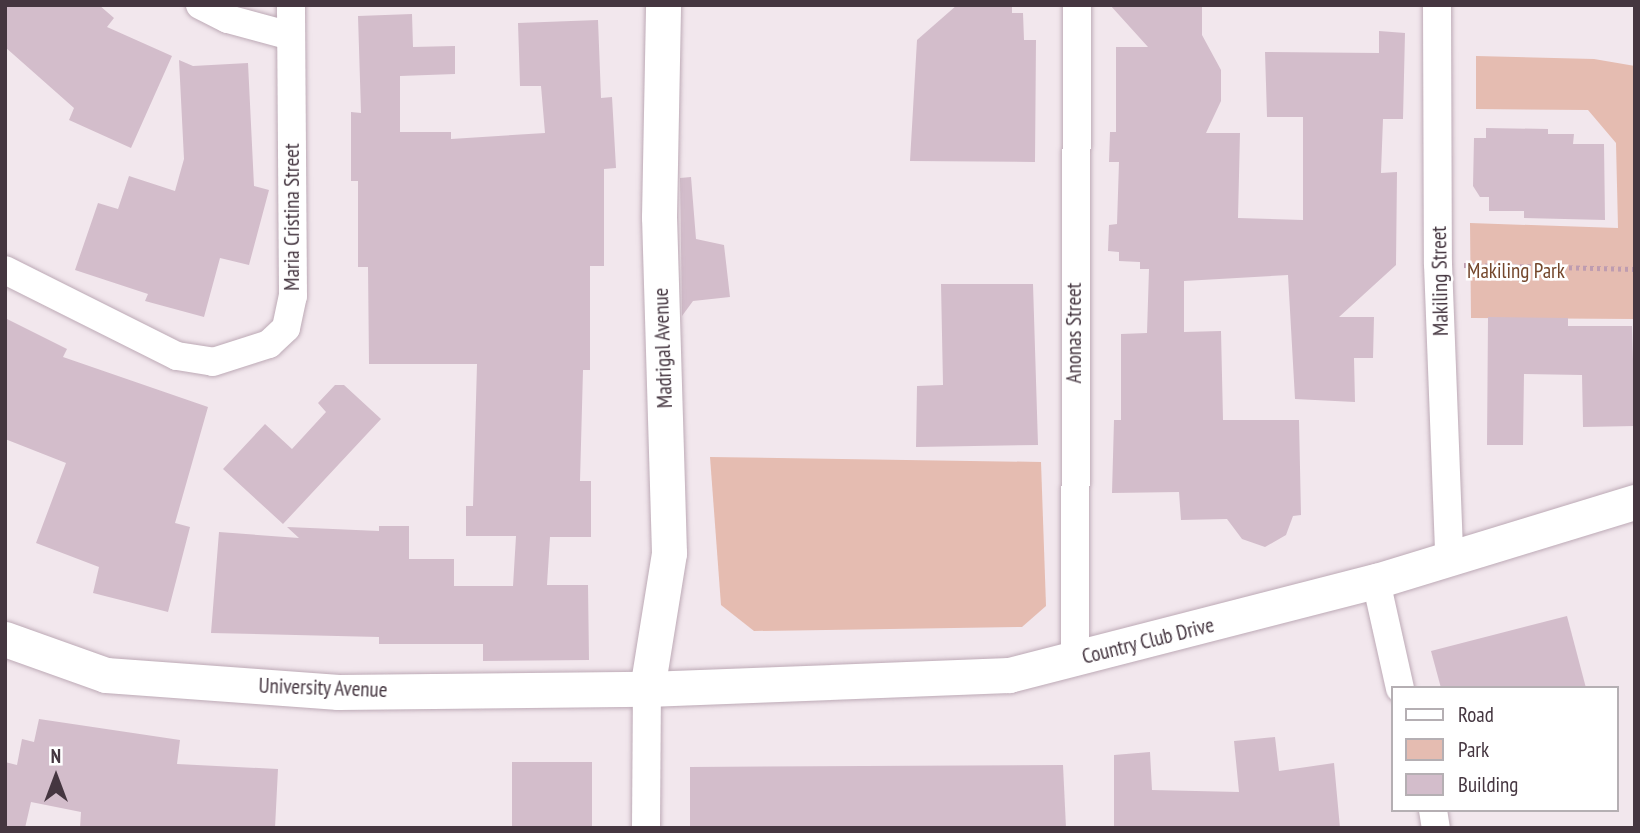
<!DOCTYPE html>
<style>
body{margin:0}
#map{position:relative;width:1640px;height:833px;overflow:hidden;background:#f2e7ed;font-family:"PT Sans Narrow",sans-serif}
div>[style]{position:absolute}
.green>*{inset:0;background:#e5bcb1}
.building>*{inset:0;background:#d3bdcb}
.path>*{height:4.5px;margin-top:-2.25px;transform-origin:0;background:repeating-linear-gradient(90deg,#be9cb0 0 3.5px,transparent 0 7px)}
.roads{filter:drop-shadow(0 0 2px #bdaab6) drop-shadow(0 0 2px #bdaab6)}
.minor>*{height:28px;margin:-14px;padding:0 14px;transform-origin:14px;border-radius:14px;background:#fff}
.tertiary>*{height:35px;margin:-17.5px;padding:0 17.5px;transform-origin:17.5px;border-radius:17.5px;background:#fff}
span{translate:-50% -50%;white-space:nowrap;text-align:center;line-height:1.15;-webkit-text-stroke:5px #fff;paint-order:stroke}
.street-label{font-size:21px;color:#453640}
.park-label{font-size:21px;color:#74472c}
.frame{position:absolute;inset:0;border:7px solid #453640;pointer-events:none}
.legend{position:absolute;left:1391px;top:686px;width:228px;height:126px;box-sizing:border-box;background:#fff;border:2px solid #b5afb3;margin:0;padding:9px 12px;list-style:none;font-size:21px;color:#453640}
.legend li{display:flex;align-items:center;gap:14px;height:35px}
.legend b{width:35px;border:2px solid #b5afb3}
.north{position:absolute;left:21px;top:742px;width:70px;height:70px;-webkit-text-stroke:5px #fff;paint-order:stroke;rotate:0deg;font-size:19px;font-weight:700;line-height:28px;text-align:center;color:#453640}
.north::after{content:'';display:block;margin:auto;width:24px;height:32px;background:#453640;clip-path:polygon(50% 0,100% 100%,50% 72%,0 100%)}
</style>
<div id="map">
<div class="green">
<i style="clip-path:polygon(1476px 56px,1594px 59px,1635px 66px,1635px 319px,1471px 318px,1470px 223px,1618px 228px,1616px 143px,1588px 110px,1476px 109px)"></i>
<i style="clip-path:polygon(710px 457px,1041px 462px,1046px 606px,1022px 627px,754px 631px,721px 605px)"></i>
</div>
<div class="building">
<i style="clip-path:polygon(5px 5px,99px 5px,114px 18px,107px 27px,172px 56px,131px 148px,69px 120px,74px 108px,5px 47px)"></i>
<i style="clip-path:polygon(957px 5px,1012px 5px,1012px 13px,1023px 13px,1024px 40px,1036px 40px,1035px 162px,910px 161px,917px 40px)"></i>
<i style="clip-path:polygon(1110px 5px,1202px 5px,1202px 35px,1221px 70px,1221px 101px,1206px 133px,1240px 133px,1238px 218px,1303px 220px,1303px 117px,1267px 117px,1265px 52px,1379px 53px,1379px 31px,1405px 33px,1403px 119px,1383px 119px,1381px 173px,1397px 172px,1396px 265px,1339px 317px,1374px 317px,1373px 358px,1354px 358px,1355px 402px,1295px 399px,1288px 275px,1184px 281px,1184px 332px,1221px 331px,1223px 420px,1299px 420px,1301px 515px,1293px 516px,1286px 535px,1265px 547px,1242px 539px,1227px 519px,1181px 520px,1179px 492px,1112px 493px,1114px 420px,1121px 420px,1121px 334px,1147px 333px,1149px 269px,1140px 269px,1140px 262px,1119px 261px,1119px 252px,1108px 251px,1109px 225px,1117px 224px,1119px 162px,1109px 162px,1110px 132px,1116px 132px,1116px 47px,1148px 47px)"></i>
<i style="clip-path:polygon(412px 14px,413px 47px,455px 46px,455px 74px,400px 76px,400px 132px,451px 132px,451px 139px,545px 133px,541px 86px,520px 86px,518px 23px,598px 20px,601px 98px,612px 97px,616px 168px,604px 169px,604px 266px,590px 266px,590px 370px,583px 370px,580px 481px,591px 481px,591px 537px,550px 537px,547px 585px,588px 585px,589px 660px,483px 661px,483px 644px,379px 644px,379px 637px,211px 633px,219px 532px,299px 538px,287px 527px,379px 531px,379px 526px,409px 526px,409px 559px,454px 559px,454px 586px,513px 586px,516px 536px,466px 536px,466px 506px,473px 506px,477px 364px,369px 364px,368px 267px,358px 267px,358px 181px,351px 181px,351px 112px,361px 113px,358px 16px)"></i>
<i style="clip-path:polygon(179px 60px,193px 66px,248px 63px,254px 186px,269px 190px,249px 265px,220px 258px,204px 317px,145px 301px,148px 294px,75px 270px,98px 203px,118px 209px,129px 176px,175px 191px,184px 159px)"></i>
<i style="clip-path:polygon(1486px 128px,1548px 129px,1548px 134px,1574px 134px,1573px 144px,1604px 144px,1605px 220px,1524px 218px,1524px 211px,1489px 211px,1489px 197px,1480px 197px,1473px 186px,1474px 138px,1486px 138px)"></i>
<i style="clip-path:polygon(691px 177px,696px 239px,724px 245px,730px 297px,693px 301px,682px 316px,680px 178px)"></i>
<i style="clip-path:polygon(941px 284px,1033px 284px,1038px 445px,916px 447px,917px 386px,943px 385px)"></i>
<i style="clip-path:polygon(1488px 317px,1568px 318px,1568px 326px,1632px 326px,1635px 426px,1583px 427px,1582px 375px,1524px 374px,1523px 445px,1487px 445px)"></i>
<i style="clip-path:polygon(5px 318px,67px 349px,63px 357px,208px 407px,175px 523px,190px 527px,168px 612px,93px 593px,99px 567px,36px 543px,66px 463px,5px 439px)"></i>
<i style="clip-path:polygon(335px 385px,344px 385px,381px 419px,283px 524px,223px 469px,265px 424px,292px 449px,326px 412px,318px 403px)"></i>
<i style="clip-path:polygon(1567px 616px,1586px 688px,1441px 688px,1431px 651px)"></i>
<i style="clip-path:polygon(39px 719px,180px 740px,177px 764px,278px 769px,275px 828px,80px 828px,81px 812px,31px 802px,25px 828px,5px 828px,5px 762px,17px 765px,22px 739px,34px 742px)"></i>
<i style="clip-path:polygon(1275px 737px,1279px 771px,1334px 763px,1340px 828px,1114px 828px,1114px 755px,1150px 752px,1152px 790px,1239px 792px,1234px 741px)"></i>
<i style="clip-path:polygon(512px 762px,592px 762px,592px 828px,512px 828px)"></i>
<i style="clip-path:polygon(1063px 765px,1066px 828px,690px 828px,690px 767px)"></i>
</div>
<div class="path">
<i style="left:1464px;top:265px;width:171px;rotate:1.3deg"></i>
</div>
<div class="roads">
<div class="minor">
<i style="left:200px;top:5px;width:31px;rotate:27deg"></i>
<i style="left:228px;top:19px;width:65px;rotate:15.1deg"></i>
<i style="left:1437px;top:5px;width:259px;rotate:89.8deg"></i>
<i style="left:1438px;top:264px;width:293px;rotate:87.8deg"></i>
<i style="left:5px;top:270px;width:192px;rotate:26.6deg"></i>
<i style="left:177px;top:356px;width:36px;rotate:9deg"></i>
<i style="left:213px;top:362px;width:59px;rotate:-17.8deg"></i>
<i style="left:269px;top:344px;width:23px;rotate:-43deg"></i>
<i style="left:286px;top:328px;width:33px;rotate:-78deg"></i>
<i style="left:293px;top:296px;width:291px;rotate:-90.4deg"></i>
<i style="left:1376px;top:581px;width:110px;rotate:77.4deg"></i>
<i style="left:1075px;top:661px;width:656px;rotate:-89.83deg"></i>
<i style="left:1433px;top:810px;width:18px;rotate:81deg"></i>
<i style="left:646px;top:828px;width:139px;rotate:-89.6deg"></i>
</div>
<div class="tertiary">
<i style="left:5px;top:639px;width:107px;rotate:19.6deg"></i>
<i style="left:106px;top:675px;width:233px;rotate:4.2deg"></i>
<i style="left:338px;top:692px;width:309px;rotate:-0.6deg"></i>
<i style="left:647px;top:689px;width:362px;rotate:-2.2deg"></i>
<i style="left:1009px;top:675px;width:379px;rotate:-14.4deg"></i>
<i style="left:1376px;top:581px;width:271px;rotate:-17deg"></i>
<i style="left:647px;top:689px;width:138px;rotate:-80.8deg"></i>
<i style="left:669px;top:553px;width:336px;rotate:-91.7deg"></i>
<i style="left:659px;top:217px;width:212px;rotate:-88.9deg"></i>
</div>
</div>
<div class="street-label">
<span style="left:292px;top:217px;rotate:-90deg">Maria Cristina Street</span>
<span style="left:1440px;top:281px;rotate:-91deg">Makiling Street</span>
<span style="left:1074px;top:333px;rotate:-90deg">Anonas Street</span>
<span style="left:663px;top:348px;rotate:-92deg">Madrigal Avenue</span>
<span style="left:1148px;top:641px;rotate:-14deg">Country Club Drive</span>
<span style="left:323px;top:688px;rotate:2deg">University Avenue</span>
</div>
<div class="park-label">
<span style="left:1516px;top:271px">Makiling Park</span>
</div>
<div class="frame"></div>
<ul class="legend">
<li><b style="height:9px;background:#fff"></b>Road</li>
<li><b style="height:19px;background:#e5bcb1"></b>Park</li>
<li><b style="height:19px;background:#d3bdcb"></b>Building</li>
</ul>
<div class="north">N</div>
</div>
